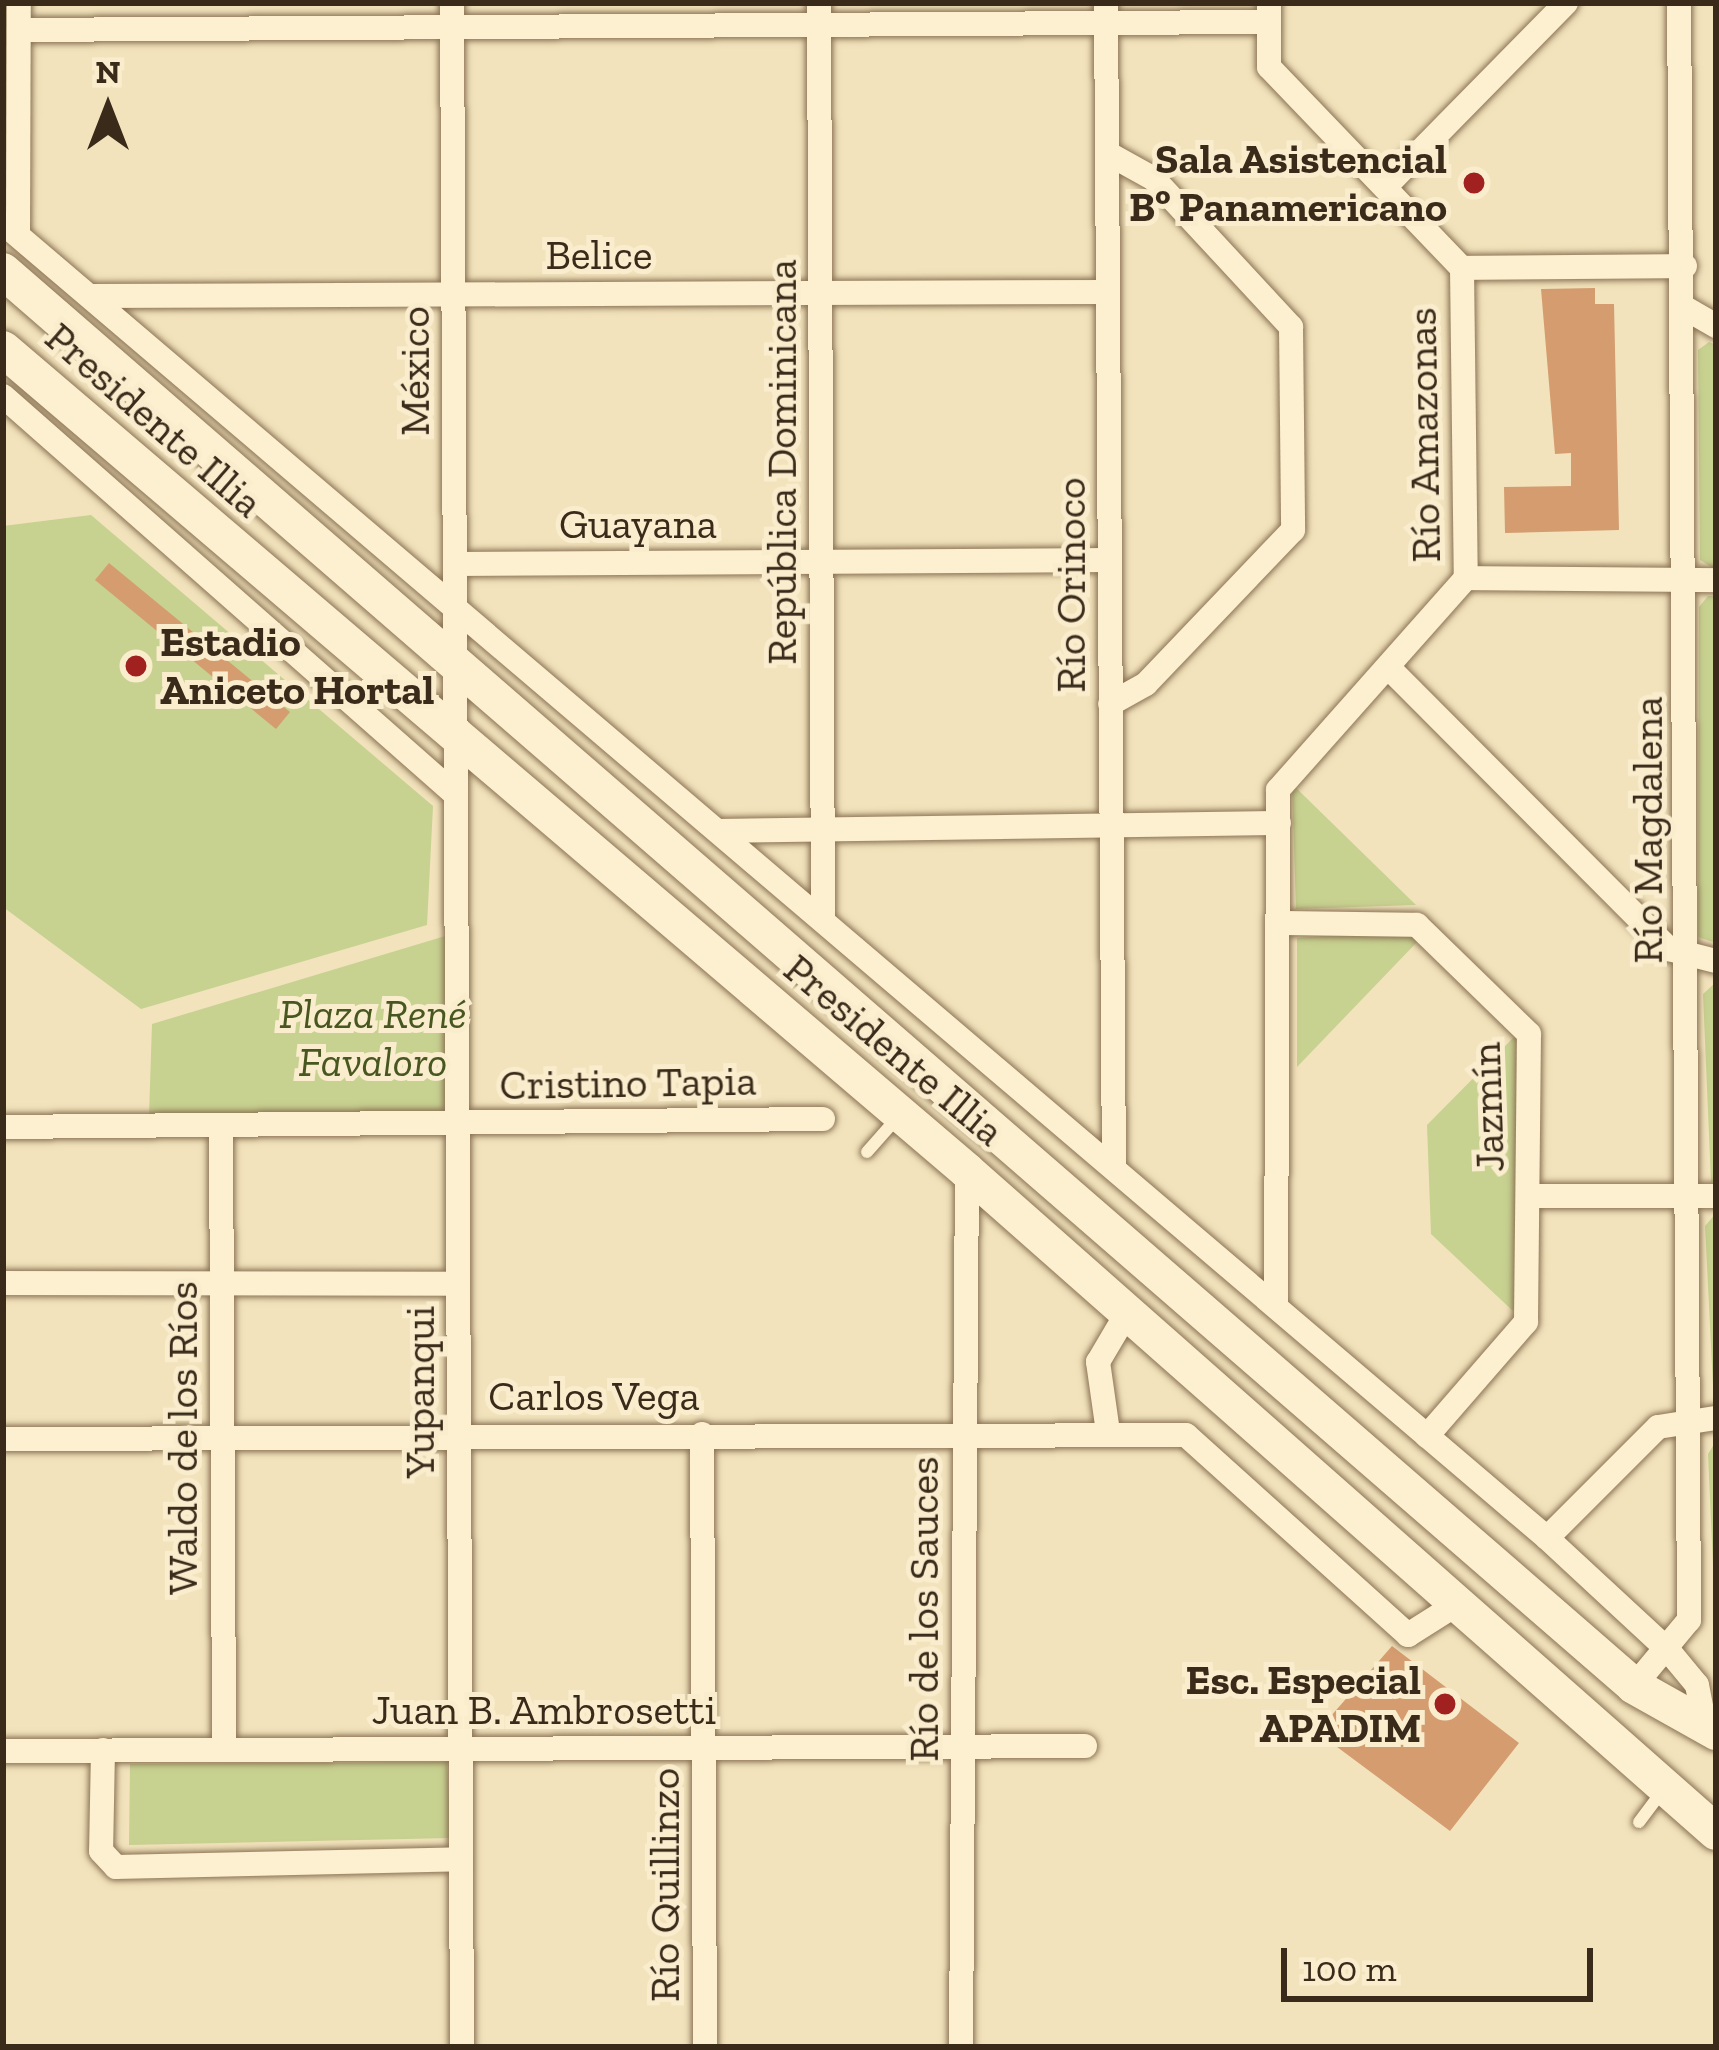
<!DOCTYPE html>
<meta charset="utf-8">
<style>
body{margin:0}
#map{position:relative;width:1719px;height:2050px;overflow:hidden;background:#f2e3bc;font-family:"Zilla Slab",serif}
div>[style]{position:absolute}
.green>*{inset:0;background:#c7d190}
.building>*{inset:0;background:#d49c6f}
.roads{filter:drop-shadow(0 0 3px #8b7354) drop-shadow(0 0 3px #8b7354)}
.service>*{height:12px;margin:-6px;padding:0 6px;transform-origin:6px;border-radius:6px;background:#fcf0d0}
.minor>*{height:24px;margin:-12px;padding:0 12px;transform-origin:12px;border-radius:12px;background:#fcf0d0}
.secondary>*{height:36px;margin:-18px;padding:0 18px;transform-origin:18px;border-radius:18px;background:#fcf0d0}
.dots>*{width:33px;height:33px;translate:-50% -50%;box-sizing:border-box;border:6px solid #f9edcd;border-radius:50%}
span{translate:-50% -50%;white-space:nowrap;text-align:center;line-height:1.15;-webkit-text-stroke:10px #f9edcd;paint-order:stroke}
.poi-label{font-size:42px;color:#392a1a;font-weight:700}
.right{translate:-100% -50%;text-align:right}
.left{translate:0 -50%;text-align:left}
.street-label{font-size:42px;color:#392a1a}
.park-label{font-size:42px;color:#47571f;font-style:italic}
.frame{position:absolute;inset:0;border:6px solid #392a1a;pointer-events:none}
.north{position:absolute;left:48px;top:48px;width:120px;height:120px;-webkit-text-stroke:9px #f9edcd;paint-order:stroke;rotate:0deg;font-size:33px;font-weight:700;line-height:48px;text-align:center;color:#392a1a}
.north::after{content:'';display:block;margin:auto;width:42px;height:54px;background:#392a1a;clip-path:polygon(50% 0,100% 100%,50% 72%,0 100%)}
.scale{position:absolute;left:1281px;top:1948px;width:312px;height:54px;box-sizing:border-box;border:6px solid #392a1a;border-top:0;padding-left:15px;font-size:36px;line-height:42px;white-space:nowrap;color:#392a1a;-webkit-text-stroke:9px #f9edcd;paint-order:stroke}
</style>
<div id="map">
<div class="green">
<i style="clip-path:polygon(1709px 342px,1716px 345px,1716px 570px,1700px 560px,1698px 350px)"></i>
<i style="clip-path:polygon(91px 515px,433px 806px,427px 925px,141px 1009px,3px 907px,3px 526px)"></i>
<i style="clip-path:polygon(1708px 596px,1716px 596px,1716px 943px,1698px 937px,1699px 607px)"></i>
<i style="clip-path:polygon(1292px 784px,1416px 905px,1296px 909px)"></i>
<i style="clip-path:polygon(1406px 930px,1419px 940px,1297px 1067px,1297px 938px)"></i>
<i style="clip-path:polygon(452px 934px,451px 1117px,149px 1116px,152px 1024px)"></i>
<i style="clip-path:polygon(1716px 982px,1716px 1182px,1711px 1182px,1703px 994px)"></i>
<i style="clip-path:polygon(1516px 1035px,1518px 1293px,1513px 1311px,1431px 1234px,1427px 1125px)"></i>
<i style="clip-path:polygon(1716px 1213px,1716px 1406px,1714px 1406px,1705px 1226px)"></i>
<i style="clip-path:polygon(1716px 1441px,1716px 1632px,1708px 1454px)"></i>
<i style="clip-path:polygon(447px 1762px,451px 1838px,129px 1845px,130px 1764px)"></i>
</div>
<div class="building">
<i style="clip-path:polygon(1595px 288px,1595px 304px,1614px 304px,1619px 530px,1505px 533px,1504px 487px,1571px 486px,1571px 453px,1555px 454px,1541px 289px)"></i>
<i style="clip-path:polygon(109px 563px,290px 712px,276px 729px,95px 580px)"></i>
<i style="clip-path:polygon(1392px 1646px,1519px 1743px,1450px 1831px,1317px 1732px)"></i>
</div>
<div class="roads">
<div class="service">
<i style="left:867px;top:1152px;width:47px;rotate:-48.5deg"></i>
<i style="left:1639px;top:1822px;width:36px;rotate:-53deg"></i>
</div>
<div class="minor">
<i style="left:452px;top:3px;width:2044px;rotate:89.72deg"></i>
<i style="left:819px;top:3px;width:917px;rotate:89.75deg"></i>
<i style="left:1106px;top:3px;width:1164px;rotate:89.61deg"></i>
<i style="left:1269px;top:3px;width:64px;rotate:90deg"></i>
<i style="left:1269px;top:67px;width:279px;rotate:46.2deg"></i>
<i style="left:1462px;top:268px;width:310px;rotate:89.3deg"></i>
<i style="left:1466px;top:578px;width:283px;rotate:131.6deg"></i>
<i style="left:1278px;top:790px;width:512px;rotate:90.22deg"></i>
<i style="left:19px;top:30px;width:1250px;rotate:-0.37deg"></i>
<i style="left:1109px;top:154px;width:51px;rotate:29.1deg"></i>
<i style="left:1154px;top:179px;width:202px;rotate:47.2deg"></i>
<i style="left:1291px;top:327px;width:203px;rotate:89.4deg"></i>
<i style="left:1293px;top:530px;width:213px;rotate:133.7deg"></i>
<i style="left:1146px;top:684px;width:41px;rotate:150.9deg"></i>
<i style="left:1388px;top:184px;width:254px;rotate:-45.5deg"></i>
<i style="left:3px;top:223px;width:2028px;rotate:40.42deg"></i>
<i style="left:1547px;top:1538px;width:165px;rotate:42.8deg"></i>
<i style="left:1668px;top:1650px;width:45px;rotate:50.4deg"></i>
<i style="left:1697px;top:1685px;width:37px;rotate:79deg"></i>
<i style="left:18px;top:235px;width:232px;rotate:-89.8deg"></i>
<i style="left:1462px;top:268px;width:223px;rotate:-0.5deg"></i>
<i style="left:90px;top:296px;width:1018px;rotate:-0.23deg"></i>
<i style="left:1685px;top:308px;width:36px;rotate:30deg"></i>
<i style="left:3px;top:396px;width:601px;rotate:41.36deg"></i>
<i style="left:455px;top:564px;width:655px;rotate:-0.35deg"></i>
<i style="left:1466px;top:578px;width:250px;rotate:0.5deg"></i>
<i style="left:1389px;top:668px;width:397px;rotate:45.1deg"></i>
<i style="left:1669px;top:949px;width:49px;rotate:14.3deg"></i>
<i style="left:718px;top:831px;width:561px;rotate:-0.82deg"></i>
<i style="left:1278px;top:923px;width:139px;rotate:0.8deg"></i>
<i style="left:1417px;top:925px;width:156px;rotate:44.2deg"></i>
<i style="left:1529px;top:1034px;width:288px;rotate:90.6deg"></i>
<i style="left:1526px;top:1322px;width:151px;rotate:131deg"></i>
<i style="left:221px;top:1125px;width:625px;rotate:89.72deg"></i>
<i style="left:3px;top:1127px;width:820px;rotate:-0.56deg"></i>
<i style="left:1530px;top:1196px;width:186px"></i>
<i style="left:3px;top:1283px;width:455px;rotate:0.1deg"></i>
<i style="left:1108px;top:1432px;width:71px;rotate:-98.1deg"></i>
<i style="left:1098px;top:1362px;width:57px;rotate:-59.4deg"></i>
<i style="left:702px;top:1434px;width:613px;rotate:89.72deg"></i>
<i style="left:3px;top:1439px;width:1183px;rotate:-0.19deg"></i>
<i style="left:1186px;top:1435px;width:299px;rotate:42deg"></i>
<i style="left:1408px;top:1635px;width:58px;rotate:-32.3deg"></i>
<i style="left:1547px;top:1538px;width:157px;rotate:-45deg"></i>
<i style="left:1658px;top:1427px;width:59px;rotate:-8.8deg"></i>
<i style="left:1634px;top:1686px;width:86px;rotate:-50.2deg"></i>
<i style="left:1689px;top:1620px;width:1617px;rotate:-90.35deg"></i>
<i style="left:103px;top:1750px;width:101px;rotate:91.1deg"></i>
<i style="left:101px;top:1851px;width:22px;rotate:47deg"></i>
<i style="left:116px;top:1867px;width:345px;rotate:-1.3deg"></i>
<i style="left:3px;top:1751px;width:1082px;rotate:-0.26deg"></i>
<i style="left:961px;top:2047px;width:876px;rotate:-89.61deg"></i>
</div>
<div class="secondary">
<i style="left:3px;top:271px;width:2159px;rotate:40.94deg"></i>
<i style="left:1634px;top:1686px;width:94px;rotate:29.3deg"></i>
<i style="left:3px;top:349px;width:1267px;rotate:40.45deg"></i>
<i style="left:967px;top:1171px;width:999px;rotate:41.43deg"></i>
</div>
</div>
<div class="dots">
<i style="left:1474px;top:183px;background:#a0211f"></i>
<i style="left:136px;top:666px;background:#a0211f"></i>
<i style="left:1445px;top:1704px;background:#a0211f"></i>
</div>
<div class="poi-label">
<span class="right" style="left:1447px;top:183px">Sala Asistencial<br>Bº Panamericano</span>
<span class="left" style="left:160px;top:666px">Estadio<br>Aniceto Hortal</span>
<span class="right" style="left:1421px;top:1704px">Esc. Especial<br>APADIM</span>
</div>
<div class="street-label">
<span style="left:599px;top:255px">Belice</span>
<span style="left:415px;top:371px;rotate:-90deg">México</span>
<span style="left:154px;top:420px;rotate:41deg">Presidente Illia</span>
<span style="left:1424px;top:435px;rotate:-91deg">Río Amazonas</span>
<span style="left:782px;top:462px;rotate:-90deg">República Dominicana</span>
<span style="left:638px;top:524px">Guayana</span>
<span style="left:1071px;top:585px;rotate:-90deg">Río Orinoco</span>
<span style="left:1648px;top:830px;rotate:-90deg">Río Magdalena</span>
<span style="left:894px;top:1050px;rotate:40deg">Presidente Illia</span>
<span style="left:628px;top:1083px;rotate:-1deg">Cristino Tapia</span>
<span style="left:1488px;top:1107px;rotate:-92deg">Jazmín</span>
<span style="left:420px;top:1392px;rotate:-90deg">Yupanqui</span>
<span style="left:594px;top:1396px">Carlos Vega</span>
<span style="left:183px;top:1438px;rotate:-90deg">Waldo de los Ríos</span>
<span style="left:924px;top:1609px;rotate:-90deg">Río de los Sauces</span>
<span style="left:544px;top:1710px">Juan B. Ambrosetti</span>
<span style="left:665px;top:1885px;rotate:-90deg">Río Quillinzo</span>
</div>
<div class="park-label">
<span style="left:373px;top:1038px">Plaza René<br>Favaloro</span>
</div>
<div class="frame"></div>
<div class="north">N</div>
<div class="scale">100 m</div>
</div>
